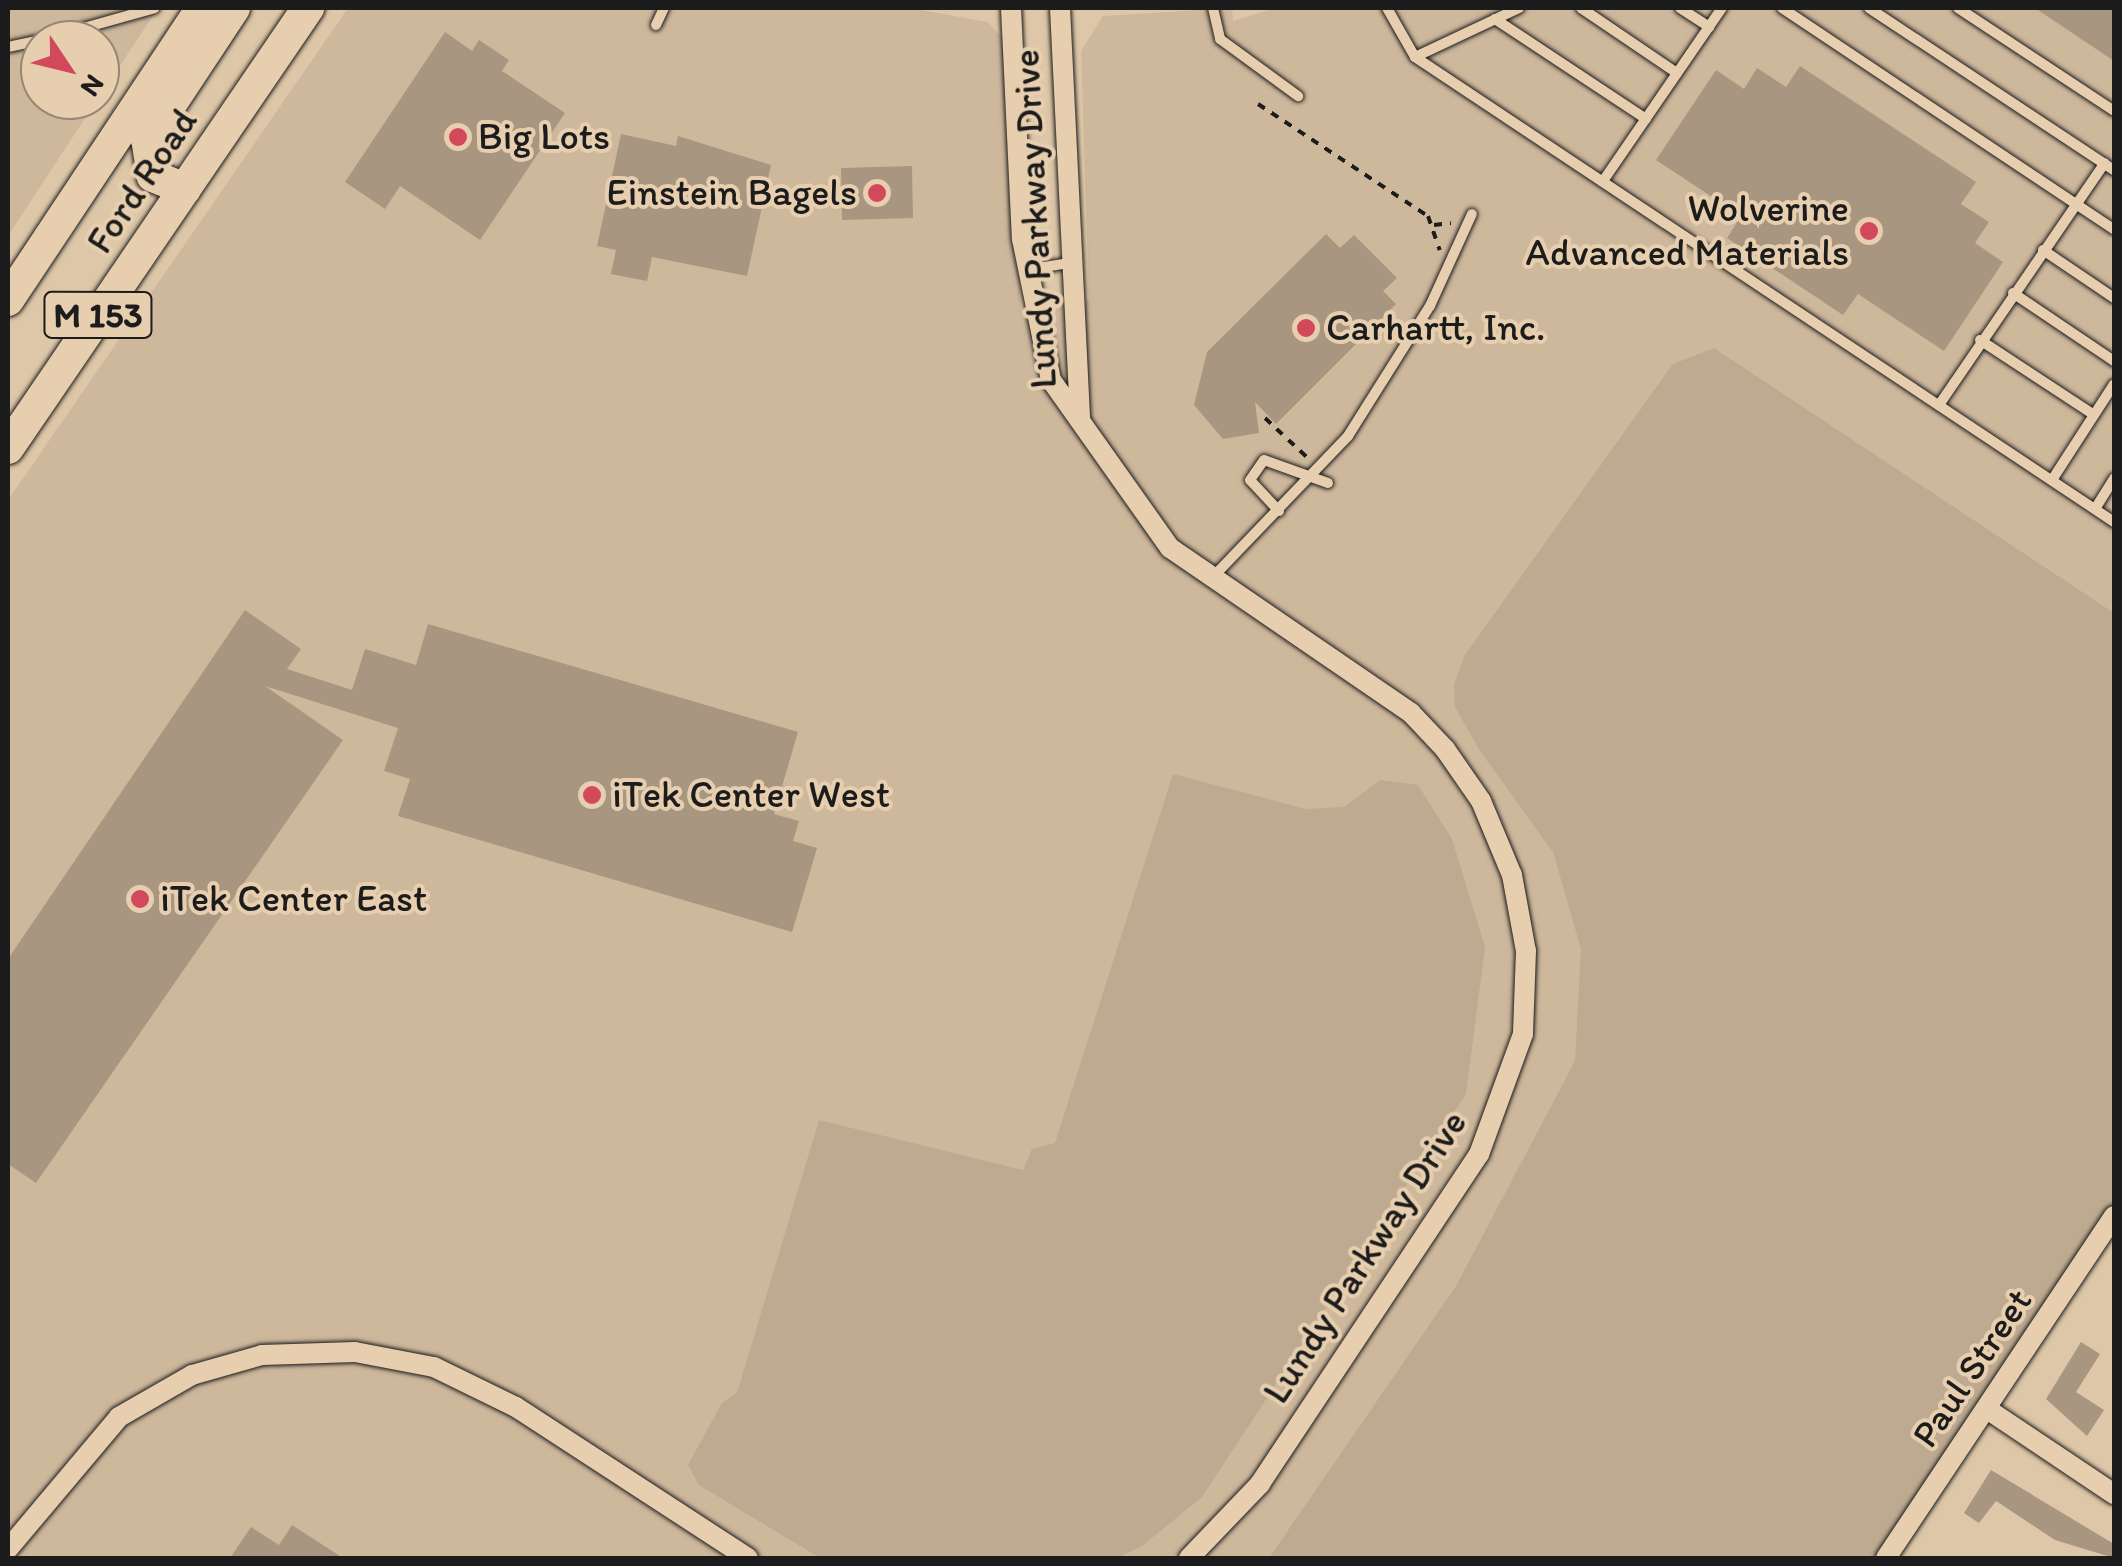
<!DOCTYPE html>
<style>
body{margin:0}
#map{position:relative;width:2122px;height:1566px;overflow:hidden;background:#dec7a8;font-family:Itim,sans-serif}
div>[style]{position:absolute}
.built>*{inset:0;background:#ceb89c}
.green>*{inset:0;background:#beaa91}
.building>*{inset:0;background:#a89681}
.path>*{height:4px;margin-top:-2px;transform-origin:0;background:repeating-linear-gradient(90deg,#1c1c1c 0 8px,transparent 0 16px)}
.roads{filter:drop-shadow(0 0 2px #1c1c1c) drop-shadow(0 0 2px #1c1c1c)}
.service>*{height:10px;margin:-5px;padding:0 5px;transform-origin:5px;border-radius:5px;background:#e6ceae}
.minor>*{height:20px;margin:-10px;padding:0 10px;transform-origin:10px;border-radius:10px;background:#e6ceae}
.primary>*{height:32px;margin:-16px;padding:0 16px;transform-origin:16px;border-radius:16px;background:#e6ceae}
.dots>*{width:28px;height:28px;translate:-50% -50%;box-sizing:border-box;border:5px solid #e6ceae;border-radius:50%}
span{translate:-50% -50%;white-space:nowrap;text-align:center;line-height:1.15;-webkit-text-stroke:8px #e6ceae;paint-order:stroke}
.shield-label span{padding:2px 8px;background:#e6ceae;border:2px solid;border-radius:8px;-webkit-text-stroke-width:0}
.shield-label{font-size:35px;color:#1c1c1c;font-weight:700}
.poi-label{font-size:38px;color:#1c1c1c}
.left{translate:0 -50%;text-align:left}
.right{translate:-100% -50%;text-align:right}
.street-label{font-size:38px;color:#1c1c1c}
.frame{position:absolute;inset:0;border:10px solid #1c1c1c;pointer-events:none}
.north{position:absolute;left:20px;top:20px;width:100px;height:100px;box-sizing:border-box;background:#e6ceae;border:2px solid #958774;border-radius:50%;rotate:125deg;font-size:28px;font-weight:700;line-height:40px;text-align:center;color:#1c1c1c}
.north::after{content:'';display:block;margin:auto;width:35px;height:45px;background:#d1495b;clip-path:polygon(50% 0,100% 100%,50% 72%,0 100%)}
</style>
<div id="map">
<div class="built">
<i style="clip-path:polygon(8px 8px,158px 8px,100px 96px,100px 40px,40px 40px,40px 100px,97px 100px,8px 236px)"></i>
<i style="clip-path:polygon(348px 8px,910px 8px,988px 22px,1005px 41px,1021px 312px,1089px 300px,1081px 51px,1103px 16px,1232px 8px,1233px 21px,1275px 8px,2114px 8px,2114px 1204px,1876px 1558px,8px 1558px,8px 500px)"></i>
</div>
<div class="green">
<i style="clip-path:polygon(1714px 348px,2114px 613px,2114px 1205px,1877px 1558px,1269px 1558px,1456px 1286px,1575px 1061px,1581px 949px,1553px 852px,1480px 751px,1455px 707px,1454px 684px,1465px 655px,1673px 364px)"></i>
<i style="clip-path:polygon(1173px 774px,1306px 809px,1344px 807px,1380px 780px,1418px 785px,1452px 839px,1485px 947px,1466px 1094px,1202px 1497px,1142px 1546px,1117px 1558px,820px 1558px,699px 1485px,688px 1465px,722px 1403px,737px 1393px,819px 1120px,1023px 1170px,1032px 1149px,1055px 1143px)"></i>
</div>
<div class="building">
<i style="clip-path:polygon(2035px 8px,2114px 8px,2114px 61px)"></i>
<i style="clip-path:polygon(445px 32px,472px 51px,479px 40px,509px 60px,502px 71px,565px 113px,480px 240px,400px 186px,385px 209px,345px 182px)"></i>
<i style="clip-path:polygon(1800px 66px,1976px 182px,1961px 204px,1989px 222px,1975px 243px,2003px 262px,1944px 351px,1858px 294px,1843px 315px,1727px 238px,1741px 216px,1656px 160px,1716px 70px,1744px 89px,1757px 68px,1786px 87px)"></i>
<i style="clip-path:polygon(621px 134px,676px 146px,678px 136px,771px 165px,747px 276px,652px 257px,647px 281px,611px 274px,616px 250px,597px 246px)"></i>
<i style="clip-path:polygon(912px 166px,913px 218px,842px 220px,841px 168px)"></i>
<i style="clip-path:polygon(1326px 234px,1340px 248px,1354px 235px,1397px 278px,1383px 291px,1396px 304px,1276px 424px,1255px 402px,1259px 433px,1223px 439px,1194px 405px,1207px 352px)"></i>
<i style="clip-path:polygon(245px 610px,301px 649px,287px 669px,352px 690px,365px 649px,416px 665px,428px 624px,798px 732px,774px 814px,799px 821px,793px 841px,817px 848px,792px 932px,398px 816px,410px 779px,384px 771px,398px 728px,265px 686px,343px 740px,36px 1183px,8px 1164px,8px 959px)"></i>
<i style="clip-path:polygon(2081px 1342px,2100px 1354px,2076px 1392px,2104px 1410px,2087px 1436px,2046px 1399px)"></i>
<i style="clip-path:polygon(1991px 1470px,2114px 1544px,2114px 1558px,2055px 1540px,1996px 1501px,1979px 1523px,1964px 1513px)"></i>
<i style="clip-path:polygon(292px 1525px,343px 1558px,230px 1558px,251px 1527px,279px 1545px)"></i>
</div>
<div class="path">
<i style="left:1258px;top:104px;width:204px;rotate:33.4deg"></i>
<i style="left:1428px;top:216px;width:36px;rotate:71deg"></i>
<i style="left:1434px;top:225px;width:17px;rotate:-7deg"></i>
<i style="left:1265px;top:418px;width:60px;rotate:43deg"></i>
</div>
<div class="roads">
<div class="service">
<i style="left:1213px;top:8px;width:32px;rotate:77deg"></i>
<i style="left:1220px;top:39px;width:97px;rotate:36.2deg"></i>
<i style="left:1387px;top:8px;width:56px;rotate:60.3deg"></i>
<i style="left:1415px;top:57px;width:840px;rotate:33.63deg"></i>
<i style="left:1581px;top:8px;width:116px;rotate:34.1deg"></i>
<i style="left:1680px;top:8px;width:35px;rotate:33deg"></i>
<i style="left:1782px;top:8px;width:399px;rotate:33.7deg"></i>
<i style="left:1869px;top:8px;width:294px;rotate:33.5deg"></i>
<i style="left:1958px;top:8px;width:187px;rotate:33.4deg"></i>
<i style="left:1495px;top:19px;width:181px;rotate:33.5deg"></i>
<i style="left:656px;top:25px;width:19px;rotate:-65deg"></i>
<i style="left:41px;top:40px;width:118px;rotate:-15.7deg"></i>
<i style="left:8px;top:47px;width:33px;rotate:-12deg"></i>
<i style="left:1415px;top:57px;width:115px;rotate:-25.2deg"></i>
<i style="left:1603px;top:181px;width:210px;rotate:-55.5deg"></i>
<i style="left:2043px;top:250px;width:86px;rotate:34.1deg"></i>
<i style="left:1026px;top:270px;width:44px;rotate:-9.2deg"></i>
<i style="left:2013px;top:293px;width:122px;rotate:34deg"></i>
<i style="left:1980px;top:340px;width:136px;rotate:33.3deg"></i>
<i style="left:1939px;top:405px;width:293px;rotate:-55.6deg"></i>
<i style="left:2052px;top:480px;width:114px;rotate:-57.1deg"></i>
<i style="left:2095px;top:509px;width:36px;rotate:-58deg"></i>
<i style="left:1279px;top:511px;width:42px;rotate:-133.1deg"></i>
<i style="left:1250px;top:480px;width:24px;rotate:-55deg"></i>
<i style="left:1264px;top:460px;width:68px;rotate:19.8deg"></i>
<i style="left:1212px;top:578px;width:197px;rotate:-46.2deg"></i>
<i style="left:1348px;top:436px;width:154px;rotate:-57.8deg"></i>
<i style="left:1430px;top:306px;width:101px;rotate:-65.5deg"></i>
</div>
<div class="minor">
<i style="left:1011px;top:8px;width:231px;rotate:87.3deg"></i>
<i style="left:1022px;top:239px;width:144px;rotate:78.4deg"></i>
<i style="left:1051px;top:380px;width:206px;rotate:54.7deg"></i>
<i style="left:1170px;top:548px;width:292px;rotate:34.4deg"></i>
<i style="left:1411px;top:713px;width:50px;rotate:46.6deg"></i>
<i style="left:1445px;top:749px;width:63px;rotate:55.3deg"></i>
<i style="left:1481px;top:801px;width:80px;rotate:67.3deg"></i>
<i style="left:1512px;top:875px;width:77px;rotate:79.6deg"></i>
<i style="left:1526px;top:951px;width:83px;rotate:92.1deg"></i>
<i style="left:1523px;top:1034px;width:128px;rotate:110.1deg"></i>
<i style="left:1479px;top:1154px;width:396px;rotate:123.6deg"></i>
<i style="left:1260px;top:1484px;width:103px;rotate:133.8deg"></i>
<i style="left:1060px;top:8px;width:412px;rotate:87.2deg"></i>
<i style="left:1987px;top:1409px;width:153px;rotate:33.8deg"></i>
<i style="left:8px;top:1549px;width:172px;rotate:-49.9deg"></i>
<i style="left:119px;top:1417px;width:84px;rotate:-29.9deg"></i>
<i style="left:192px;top:1375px;width:73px;rotate:-15.9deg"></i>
<i style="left:262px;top:1355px;width:93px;rotate:-1.8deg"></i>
<i style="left:355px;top:1352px;width:80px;rotate:10.8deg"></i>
<i style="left:434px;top:1367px;width:91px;rotate:26deg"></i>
<i style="left:516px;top:1407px;width:277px;rotate:33.1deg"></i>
<i style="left:1886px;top:1558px;width:411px;rotate:-56.3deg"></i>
</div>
<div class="primary">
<i style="left:185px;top:189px;width:35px;rotate:-158deg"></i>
<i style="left:153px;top:176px;width:36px;rotate:-99deg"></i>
<i style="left:147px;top:140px;width:158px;rotate:-56.6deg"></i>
<i style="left:8px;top:300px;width:351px;rotate:-56.4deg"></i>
<i style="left:8px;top:448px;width:533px;rotate:-55.71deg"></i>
</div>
</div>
<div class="dots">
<i style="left:458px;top:137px;background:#d1495b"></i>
<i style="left:877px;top:193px;background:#d1495b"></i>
<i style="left:1869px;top:231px;background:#d1495b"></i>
<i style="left:1306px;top:328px;background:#d1495b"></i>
<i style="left:592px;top:795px;background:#d1495b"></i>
<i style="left:140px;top:899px;background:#d1495b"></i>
</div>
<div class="shield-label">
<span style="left:98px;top:315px">M 153</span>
</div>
<div class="poi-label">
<span class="left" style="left:478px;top:137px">Big Lots</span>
<span class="right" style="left:857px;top:193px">Einstein Bagels</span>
<span class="right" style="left:1849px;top:231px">Wolverine<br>Advanced Materials</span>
<span class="left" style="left:1326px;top:328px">Carhartt, Inc.</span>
<span class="left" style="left:612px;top:795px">iTek Center West</span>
<span class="left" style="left:160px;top:899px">iTek Center East</span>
</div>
<div class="street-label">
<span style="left:142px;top:181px;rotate:-56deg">Ford Road</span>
<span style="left:1035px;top:219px;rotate:-93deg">Lundy Parkway Drive</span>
<span style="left:1365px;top:1257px;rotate:-57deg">Lundy Parkway Drive</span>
<span style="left:1972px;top:1368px;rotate:-56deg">Paul Street</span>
</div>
<div class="frame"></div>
<div class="north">N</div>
</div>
